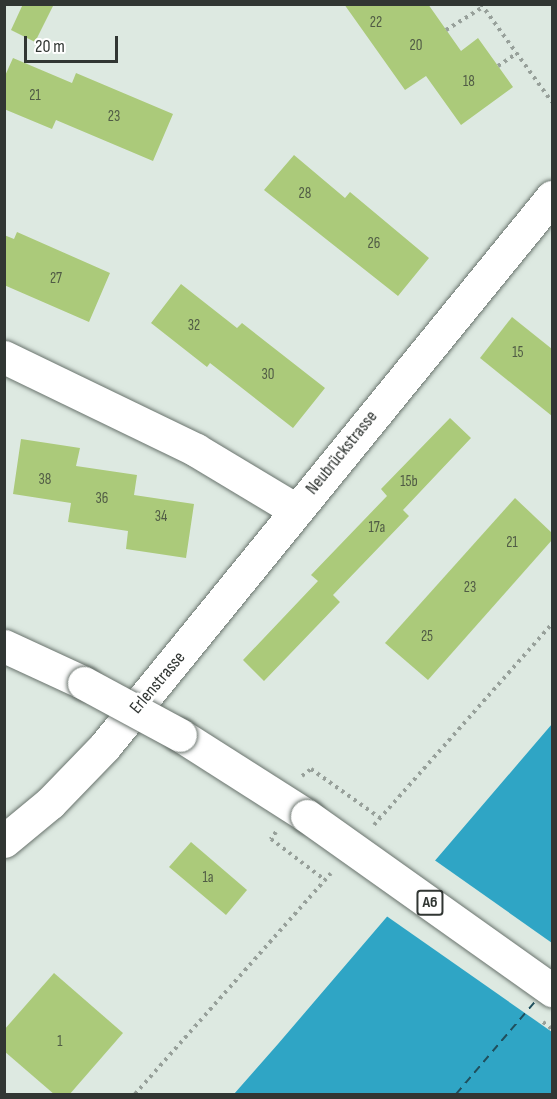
<!DOCTYPE html>
<meta charset="utf-8">
<style>
body{margin:0}
#map{position:relative;width:557px;height:1099px;overflow:hidden;background:#dde9e1;font-family:"Sofia Sans Condensed",sans-serif}
div>[style]{position:absolute}
.water>*{inset:0;background:#2fa5c5}
.pier>*{inset:0;background:#dde9e1}
.ferry>*{height:1.5px;margin-top:-0.75px;transform-origin:0;background:repeating-linear-gradient(90deg,#1f4f5d 0 8px,transparent 0 14px)}
.building>*{inset:0;background:#abca7a}
.path>*{height:4px;margin-top:-2px;transform-origin:0;background:repeating-linear-gradient(90deg,#97a09a 0 3px,transparent 0 7.5px)}
.roads{filter:drop-shadow(0 0 2px #69736d) drop-shadow(0 0 2px #69736d)}
.minor>*{height:33px;margin:-16.5px;padding:0 16.5px;transform-origin:16.5px;border-radius:16.5px;background:#fff}
.highway>*{height:33px;margin:-16.5px;padding:0 16.5px;transform-origin:16.5px;border-radius:16.5px;background:#fff}
.path-bridge>*{height:4px;margin-top:-2px;transform-origin:0;background:repeating-linear-gradient(90deg,#97a09a 0 3px,transparent 0 7.5px)}
.bridges{filter:drop-shadow(0 0 2px #69736d) drop-shadow(0 0 2px #69736d)}
.highway-bridge>*{height:33px;margin:-16.5px;padding:0 16.5px;transform-origin:16.5px;border-radius:16.5px;background:#fff}
span{translate:-50% -50%;white-space:nowrap;text-align:center;line-height:1.15;-webkit-text-stroke:6px #fff;paint-order:stroke}
.number-label{font-size:15px;color:#505b45}
.number-label span{-webkit-text-stroke-width:0}
.shield-label span{padding:2px 4px;background:#fff;border:2px solid;border-radius:4px;-webkit-text-stroke-width:0}
.shield-label{font-size:16px;color:#313633;font-weight:700}
.street-label{font-size:18px;color:#313633}
.frame{position:absolute;inset:0;border:6px solid #313633;pointer-events:none}
.scale{position:absolute;left:24px;top:36px;width:94px;height:27px;box-sizing:border-box;border:3px solid #313633;border-top:0;padding-left:8px;font-size:18px;line-height:21px;white-space:nowrap;color:#313633;-webkit-text-stroke:4px #fff;paint-order:stroke}
</style>
<div id="map">
<div class="water">
<i style="clip-path:polygon(552px 724px,552px 1094px,234px 1094px,278px 1044px)"></i>
</div>
<div class="pier">
<i style="clip-path:polygon(433px 859px,552px 943px,552px 1032px,385px 915px)"></i>
</div>
<div class="ferry">
<i style="left:456px;top:1094px;width:125px;rotate:-49.5deg"></i>
</div>
<div class="building">
<i style="clip-path:polygon(23px 4px,54px 4px,35px 42px,11px 30px)"></i>
<i style="clip-path:polygon(344px 4px,428px 4px,461px 51px,478px 38px,513px 87px,461px 125px,426px 76px,405px 90px)"></i>
<i style="clip-path:polygon(13px 58px,72px 83px,76px 73px,173px 114px,153px 161px,56px 120px,52px 129px,4px 109px,4px 78px)"></i>
<i style="clip-path:polygon(294px 155px,345px 198px,350px 192px,429px 258px,398px 296px,264px 190px)"></i>
<i style="clip-path:polygon(17px 232px,110px 273px,89px 322px,4px 285px,4px 235px,14px 239px)"></i>
<i style="clip-path:polygon(181px 284px,237px 328px,242px 323px,325px 388px,293px 428px,210px 363px,207px 367px,151px 323px)"></i>
<i style="clip-path:polygon(512px 317px,552px 349px,552px 416px,480px 358px)"></i>
<i style="clip-path:polygon(450px 418px,471px 438px,403px 510px,409px 516px,333px 595px,340px 602px,264px 681px,243px 660px,318px 581px,311px 575px,387px 496px,381px 489px)"></i>
<i style="clip-path:polygon(21px 439px,80px 448px,76px 466px,137px 475px,134px 495px,194px 504px,186px 558px,126px 549px,128px 531px,68px 522px,71px 503px,13px 494px)"></i>
<i style="clip-path:polygon(515px 498px,552px 533px,552px 540px,428px 680px,385px 643px)"></i>
<i style="clip-path:polygon(191px 842px,247px 890px,226px 915px,169px 867px)"></i>
<i style="clip-path:polygon(54px 973px,123px 1033px,69px 1095px,55px 1095px,4px 1051px,4px 1030px)"></i>
</div>
<div class="path">
<i style="left:481px;top:4px;width:121px;rotate:54.1deg"></i>
<i style="left:446px;top:30px;width:44px;rotate:-31.9deg"></i>
<i style="left:498px;top:66px;width:23px;rotate:-34deg"></i>
<i style="left:302px;top:776px;width:11px;rotate:-38deg"></i>
<i style="left:311px;top:769px;width:85px;rotate:35.4deg"></i>
<i style="left:374px;top:825px;width:268px;rotate:-48.5deg"></i>
<i style="left:276px;top:832px;width:9px;rotate:126deg"></i>
<i style="left:271px;top:839px;width:68px;rotate:37.2deg"></i>
<i style="left:135px;top:1094px;width:295px;rotate:-48.4deg"></i>
</div>
<div class="roads">
<div class="minor">
<i style="left:4px;top:357px;width:213px;rotate:25.8deg"></i>
<i style="left:196px;top:450px;width:117px;rotate:31deg"></i>
<i style="left:4px;top:841px;width:60px;rotate:-39.6deg"></i>
<i style="left:50px;top:803px;width:79px;rotate:-46deg"></i>
<i style="left:105px;top:746px;width:708px;rotate:-50.85deg"></i>
</div>
<div class="highway">
<i style="left:4px;top:646px;width:88px;rotate:24.8deg"></i>
<i style="left:180px;top:735px;width:151px;rotate:32.5deg"></i>
</div>
</div>
<div class="path-bridge">
<i style="left:543px;top:1022px;width:11px;rotate:38deg"></i>
</div>
<div class="bridges">
<div class="highway-bridge">
<i style="left:84px;top:683px;width:109px;rotate:28.4deg"></i>
<i style="left:307px;top:816px;width:301px;rotate:35.4deg"></i>
</div>
</div>
<div class="number-label">
<span style="left:376px;top:23px">22</span>
<span style="left:416px;top:46px">20</span>
<span style="left:469px;top:82px">18</span>
<span style="left:35px;top:96px">21</span>
<span style="left:114px;top:117px">23</span>
<span style="left:305px;top:194px">28</span>
<span style="left:374px;top:244px">26</span>
<span style="left:56px;top:279px">27</span>
<span style="left:194px;top:326px">32</span>
<span style="left:518px;top:353px">15</span>
<span style="left:268px;top:375px">30</span>
<span style="left:45px;top:480px">38</span>
<span style="left:409px;top:482px">15b</span>
<span style="left:102px;top:499px">36</span>
<span style="left:161px;top:517px">34</span>
<span style="left:377px;top:528px">17a</span>
<span style="left:512px;top:543px">21</span>
<span style="left:470px;top:588px">23</span>
<span style="left:427px;top:637px">25</span>
<span style="left:208px;top:878px">1a</span>
<span style="left:60px;top:1042px">1</span>
</div>
<div class="shield-label">
<span style="left:430px;top:903px">A6</span>
</div>
<div class="street-label">
<span style="left:342px;top:453px;rotate:-51deg">Neubrückstrasse</span>
<span style="left:158px;top:683px;rotate:-50deg">Erlenstrasse</span>
</div>
<div class="frame"></div>
<div class="scale">20 m</div>
</div>
